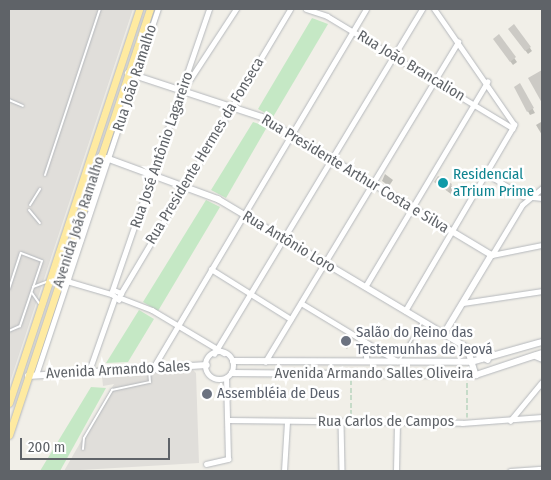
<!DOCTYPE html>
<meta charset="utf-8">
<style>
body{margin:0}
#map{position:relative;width:551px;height:480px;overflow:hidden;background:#f1efe8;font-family:"Fira Sans Condensed",sans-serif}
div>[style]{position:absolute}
.industrial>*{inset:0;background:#e0deda}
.green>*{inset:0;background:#c5e8c5}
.shadow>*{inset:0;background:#0003}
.building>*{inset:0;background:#cccac5}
.path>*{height:1px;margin-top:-0.5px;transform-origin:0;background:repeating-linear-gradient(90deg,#9cc7a9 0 5px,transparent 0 7.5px)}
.roads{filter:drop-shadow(0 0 1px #b5b8bc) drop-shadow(0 0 1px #b5b8bc)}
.service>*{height:2px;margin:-1px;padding:0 1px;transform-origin:1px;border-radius:1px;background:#fff}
.minor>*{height:4.5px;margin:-2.25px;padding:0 2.25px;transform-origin:2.25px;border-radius:2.25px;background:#fff}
.tertiary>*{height:5.5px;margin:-2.75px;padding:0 2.75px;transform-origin:2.75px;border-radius:2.75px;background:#fff}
.tertiary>.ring{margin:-2.75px;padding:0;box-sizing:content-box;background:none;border:5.5px solid #fff;border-radius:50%}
.trunk>*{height:7px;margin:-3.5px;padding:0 3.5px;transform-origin:3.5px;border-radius:3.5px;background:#feeaa1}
.dots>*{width:14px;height:14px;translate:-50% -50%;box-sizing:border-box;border:2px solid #fff;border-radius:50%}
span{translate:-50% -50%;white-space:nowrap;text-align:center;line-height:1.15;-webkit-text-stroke:5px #fff;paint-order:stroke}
.street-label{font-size:15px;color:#5f6368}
.culture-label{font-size:15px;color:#0d838f}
.left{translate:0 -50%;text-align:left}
.worship-label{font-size:15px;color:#5b616d}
.frame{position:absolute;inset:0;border:10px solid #5f6368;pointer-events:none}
.scale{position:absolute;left:20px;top:438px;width:150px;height:22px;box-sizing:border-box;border:2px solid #5f6368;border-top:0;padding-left:6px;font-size:15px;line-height:18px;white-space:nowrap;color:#5f6368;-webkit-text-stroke:4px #fff;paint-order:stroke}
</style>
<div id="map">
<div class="industrial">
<i style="clip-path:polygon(9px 9px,133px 9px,9px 385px)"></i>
<i style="clip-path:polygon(192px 369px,196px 373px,199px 463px,64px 471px,114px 384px,103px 386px,102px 376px)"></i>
</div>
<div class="green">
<i style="clip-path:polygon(312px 18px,328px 24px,273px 117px,258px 109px)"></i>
<i style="clip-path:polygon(253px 122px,267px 127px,226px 198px,211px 190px)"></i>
<i style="clip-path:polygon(206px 200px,220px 207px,158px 311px,143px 302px)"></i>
<i style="clip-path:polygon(139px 310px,154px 319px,128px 362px,106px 363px)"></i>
<i style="clip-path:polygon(91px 387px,106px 388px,60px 471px,40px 471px)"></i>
</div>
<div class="shadow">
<i style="clip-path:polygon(512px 33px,530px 48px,532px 51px,528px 54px)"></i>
<i style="clip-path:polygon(499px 36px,517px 62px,513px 65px,497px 43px)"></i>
<i style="clip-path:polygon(520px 85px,535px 113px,530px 115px,515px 87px)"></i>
<i style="clip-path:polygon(541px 122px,542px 125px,542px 135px,536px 125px)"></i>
<i style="clip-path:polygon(385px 174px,393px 180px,389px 186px,382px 181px)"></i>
<i style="clip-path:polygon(435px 182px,451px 185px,454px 189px,451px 194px)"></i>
<i style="clip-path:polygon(346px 336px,352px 341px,347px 349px,342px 344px)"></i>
<i style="clip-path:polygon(204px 392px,210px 392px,211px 400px,205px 400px)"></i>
</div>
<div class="building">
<i style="clip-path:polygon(514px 24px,531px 47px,525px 51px,508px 29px)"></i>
<i style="clip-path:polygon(499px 34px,516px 57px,510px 62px,493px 39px)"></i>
<i style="clip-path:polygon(542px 70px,542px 103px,528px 78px)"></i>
<i style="clip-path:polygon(520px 83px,534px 108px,527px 112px,514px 87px)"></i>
<i style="clip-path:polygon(438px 176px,452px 184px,448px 191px,434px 182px)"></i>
</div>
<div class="path">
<i style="left:351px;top:380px;width:36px;rotate:90deg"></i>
<i style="left:467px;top:417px;width:36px;rotate:-90deg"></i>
</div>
<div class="roads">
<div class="service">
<i style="left:9px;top:100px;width:15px;rotate:23deg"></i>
<i style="left:45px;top:175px;width:175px;rotate:-71.7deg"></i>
<i style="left:30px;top:205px;width:19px;rotate:-58deg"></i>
<i style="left:29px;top:210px;width:17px;rotate:50deg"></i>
<i style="left:33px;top:287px;width:14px;rotate:-21deg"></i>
<i style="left:9px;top:289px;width:38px;rotate:-72deg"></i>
<i style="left:21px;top:253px;width:22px;rotate:21deg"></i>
<i style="left:42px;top:261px;width:69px;rotate:108.7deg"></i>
<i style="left:20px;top:326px;width:12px;rotate:156deg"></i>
<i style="left:32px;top:293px;width:12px;rotate:55deg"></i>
<i style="left:399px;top:361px;width:45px;rotate:-59.5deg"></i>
<i style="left:83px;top:449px;width:11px;rotate:-85deg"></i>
<i style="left:84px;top:438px;width:56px;rotate:-59.7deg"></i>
<i style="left:112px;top:390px;width:39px;rotate:-12deg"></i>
<i style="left:150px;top:382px;width:12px;rotate:-95deg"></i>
</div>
<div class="minor">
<i style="left:306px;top:9px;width:22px;rotate:18deg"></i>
<i style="left:327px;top:16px;width:217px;rotate:31.1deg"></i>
<i style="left:183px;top:90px;width:97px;rotate:-56.8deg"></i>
<i style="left:487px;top:174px;width:42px;rotate:31.4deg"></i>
<i style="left:523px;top:196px;width:19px;rotate:6deg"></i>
<i style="left:492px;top:255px;width:58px;rotate:-59deg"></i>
<i style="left:522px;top:205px;width:26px;rotate:-40deg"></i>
<i style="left:492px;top:255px;width:51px;rotate:-11.3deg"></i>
<i style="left:211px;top:269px;width:94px;rotate:32deg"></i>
<i style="left:67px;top:281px;width:46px;rotate:16.5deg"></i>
<i style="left:365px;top:287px;width:239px;rotate:-59.2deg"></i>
<i style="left:114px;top:290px;width:8px;rotate:23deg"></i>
<i style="left:121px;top:293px;width:7px;rotate:106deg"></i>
<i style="left:119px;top:300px;width:10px;rotate:-143deg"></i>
<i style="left:111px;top:294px;width:301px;rotate:-71deg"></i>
<i style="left:121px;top:293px;width:330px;rotate:-59.2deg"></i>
<i style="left:121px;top:298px;width:33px;rotate:21deg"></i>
<i style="left:152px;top:310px;width:84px;rotate:30.8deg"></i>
<i style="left:301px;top:303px;width:112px;rotate:31.1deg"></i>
<i style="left:463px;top:303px;width:80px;rotate:-8.6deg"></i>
<i style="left:405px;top:311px;width:216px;rotate:-59.6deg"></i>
<i style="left:514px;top:125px;width:141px;rotate:-124.6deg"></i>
<i style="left:365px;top:342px;width:19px;rotate:84deg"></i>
<i style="left:214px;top:354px;width:403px;rotate:-58.9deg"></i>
<i style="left:535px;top:356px;width:8px;rotate:23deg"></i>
<i style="left:265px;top:362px;width:374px;rotate:-58.9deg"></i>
<i style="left:153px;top:368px;width:417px;rotate:-59.3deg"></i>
<i style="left:89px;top:371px;width:75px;rotate:-70.6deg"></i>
<i style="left:36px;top:375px;width:386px;rotate:-71.6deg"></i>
<i style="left:229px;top:420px;width:233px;rotate:0.7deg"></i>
<i style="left:462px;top:423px;width:80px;rotate:-4.3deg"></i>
<i style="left:510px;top:421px;width:50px;rotate:-50.6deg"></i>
<i style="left:341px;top:422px;width:49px;rotate:88.8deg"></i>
<i style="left:206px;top:464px;width:23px;rotate:-13deg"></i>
<i style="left:228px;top:459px;width:81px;rotate:-91.4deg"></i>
<i style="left:284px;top:471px;width:49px;rotate:-86.5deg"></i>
<i style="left:396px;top:471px;width:49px;rotate:-88.8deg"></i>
<i style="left:510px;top:471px;width:32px;rotate:-4deg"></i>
</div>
<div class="tertiary">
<i style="left:128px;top:73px;width:141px;rotate:18.2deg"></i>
<i style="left:262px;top:117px;width:268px;rotate:31deg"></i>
<i style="left:492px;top:255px;width:93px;rotate:121deg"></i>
<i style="left:101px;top:156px;width:125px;rotate:20.2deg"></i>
<i style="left:218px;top:199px;width:314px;rotate:30.8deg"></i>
<i style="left:468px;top:349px;width:27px;rotate:73deg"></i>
<i class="ring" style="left:206px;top:352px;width:22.5px;height:22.5px"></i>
<i style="left:233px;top:361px;width:238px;rotate:0.2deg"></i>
<i style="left:471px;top:362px;width:74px;rotate:-15.7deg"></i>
<i style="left:232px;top:373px;width:244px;rotate:0.5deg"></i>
<i style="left:476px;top:375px;width:70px;rotate:-18.4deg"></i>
<i style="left:28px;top:376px;width:179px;rotate:-3.5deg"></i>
</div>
<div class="trunk">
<i style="left:9px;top:403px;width:415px;rotate:-71.7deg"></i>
<i style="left:9px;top:435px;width:449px;rotate:-71.7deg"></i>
</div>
</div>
<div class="dots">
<i style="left:443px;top:183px;background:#0f9aa8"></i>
<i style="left:346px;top:341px;background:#6b7280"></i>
<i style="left:207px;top:394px;background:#6b7280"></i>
</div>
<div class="street-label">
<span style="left:411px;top:66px;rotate:31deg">Rua João Brancalion</span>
<span style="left:135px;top:78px;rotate:-72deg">Rua João Ramalho</span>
<span style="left:162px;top:150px;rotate:-71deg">Rua José Antônio Lagareiro</span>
<span style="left:205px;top:151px;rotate:-59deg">Rua Presidente Hermes da Fonseca</span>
<span style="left:355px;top:174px;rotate:31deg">Rua Presidente Arthur Costa e Silva</span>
<span style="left:79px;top:222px;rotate:-72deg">Avenida João Ramalho</span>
<span style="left:289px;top:242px;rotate:31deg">Rua Antônio Loro</span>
<span style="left:118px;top:370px;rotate:-3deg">Avenida Armando Sales</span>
<span style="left:374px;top:374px">Avenida Armando Salles Oliveira</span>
<span style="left:386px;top:422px">Rua Carlos de Campos</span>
</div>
<div class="culture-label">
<span class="left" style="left:453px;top:183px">Residencial<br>aTrium Prime</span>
</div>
<div class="worship-label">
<span class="left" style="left:356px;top:341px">Salão do Reino das<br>Testemunhas de Jeová</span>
<span class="left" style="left:217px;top:394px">Assembléia de Deus</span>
</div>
<div class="frame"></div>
<div class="scale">200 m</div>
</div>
